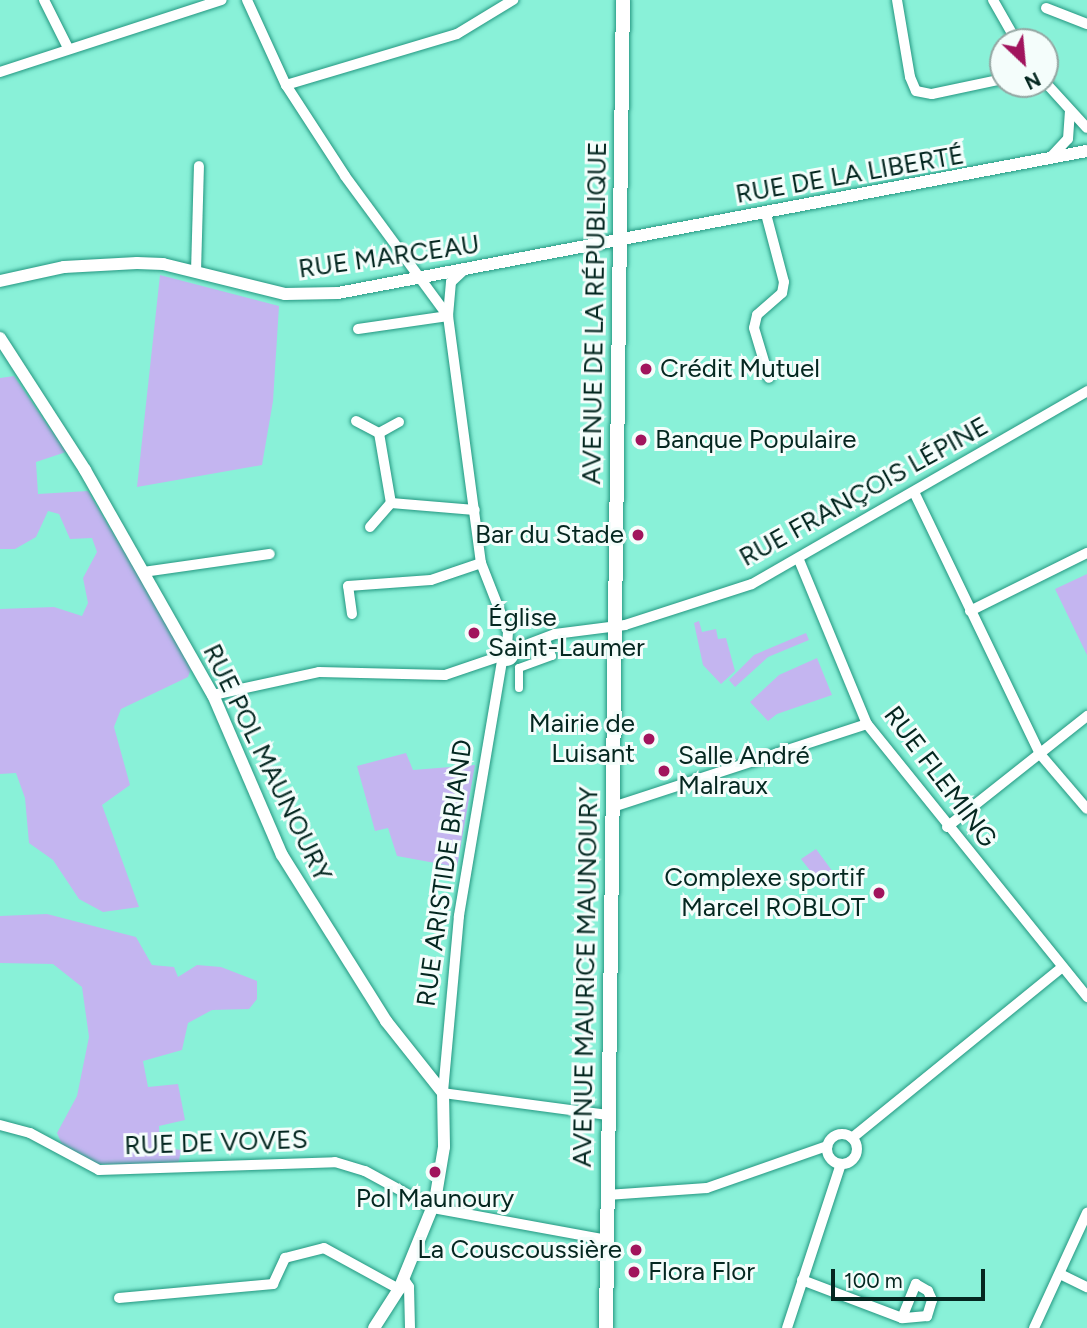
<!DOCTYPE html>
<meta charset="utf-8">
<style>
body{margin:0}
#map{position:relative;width:1087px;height:1328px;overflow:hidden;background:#89f1d8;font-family:Figtree,sans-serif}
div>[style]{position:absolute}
.green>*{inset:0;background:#c4b5f0}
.roads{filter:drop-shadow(0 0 2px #249781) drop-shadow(0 0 2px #249781)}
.pedestrian>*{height:8px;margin:-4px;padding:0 4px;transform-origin:4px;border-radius:4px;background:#fff}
.minor>*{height:10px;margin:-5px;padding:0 5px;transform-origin:5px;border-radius:5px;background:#fff}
.minor>.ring{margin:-5px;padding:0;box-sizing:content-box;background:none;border:10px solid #fff;border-radius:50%}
.tertiary>*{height:12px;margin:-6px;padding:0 6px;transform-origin:6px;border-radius:6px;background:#fff}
.secondary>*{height:14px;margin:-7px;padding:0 7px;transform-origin:7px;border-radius:7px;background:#fff}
.dots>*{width:19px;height:19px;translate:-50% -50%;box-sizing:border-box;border:4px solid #f4fdfb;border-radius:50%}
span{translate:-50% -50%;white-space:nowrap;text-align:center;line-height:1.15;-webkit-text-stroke:6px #f4fdfb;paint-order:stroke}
.street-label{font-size:26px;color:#042720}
.poi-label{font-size:26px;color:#042720}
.left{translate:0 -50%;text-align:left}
.right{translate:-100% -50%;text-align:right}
.north{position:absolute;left:989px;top:28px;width:70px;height:70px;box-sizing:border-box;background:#f4fdfb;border:2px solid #94a7a3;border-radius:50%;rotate:154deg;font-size:19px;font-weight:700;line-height:28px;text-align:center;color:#042720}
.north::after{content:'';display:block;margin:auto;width:24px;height:32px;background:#a1145d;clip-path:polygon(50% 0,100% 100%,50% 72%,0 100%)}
.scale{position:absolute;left:831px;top:1269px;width:154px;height:32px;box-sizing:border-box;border:4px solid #042720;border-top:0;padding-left:9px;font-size:21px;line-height:24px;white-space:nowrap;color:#042720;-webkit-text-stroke:5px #f4fdfb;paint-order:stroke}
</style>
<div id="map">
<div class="green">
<i style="clip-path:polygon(160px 275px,279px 306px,273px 401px,262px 465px,137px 487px)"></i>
<i style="clip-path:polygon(14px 376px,66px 452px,36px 462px,38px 494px,88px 491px,192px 666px,188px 677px,121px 709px,114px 727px,130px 785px,102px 805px,139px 907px,103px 912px,79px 899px,53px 860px,29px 843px,25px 798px,16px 773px,0 774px,0 609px,54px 607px,82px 616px,88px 603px,83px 578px,97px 552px,92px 538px,70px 539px,59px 514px,48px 511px,36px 537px,15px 549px,0 549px,0 378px)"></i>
<i style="clip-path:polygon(1087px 574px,1087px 655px,1055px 589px)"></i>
<i style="clip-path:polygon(699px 621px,702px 632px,716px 629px,718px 639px,726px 638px,735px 671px,721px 684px,703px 665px,694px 623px)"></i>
<i style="clip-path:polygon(806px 633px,809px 640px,768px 657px,735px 687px,729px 680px,754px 655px)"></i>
<i style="clip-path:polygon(817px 658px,832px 695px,777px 714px,768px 721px,750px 702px,779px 675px)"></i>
<i style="clip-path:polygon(406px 753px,413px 770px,475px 765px,457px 867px,397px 856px,388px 828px,375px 831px,357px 766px)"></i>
<i style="clip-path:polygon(816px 849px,836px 876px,823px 887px,801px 859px)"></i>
<i style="clip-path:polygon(47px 914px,136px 937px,152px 965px,174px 967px,178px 977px,197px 965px,221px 967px,257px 981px,257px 999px,249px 1009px,212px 1010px,188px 1023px,182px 1050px,143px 1061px,148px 1087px,178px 1084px,185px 1120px,159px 1126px,160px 1147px,181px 1150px,178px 1165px,96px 1164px,63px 1147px,57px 1133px,77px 1096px,89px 1037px,82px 987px,53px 964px,0 963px,0 916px)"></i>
</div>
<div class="roads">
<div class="pedestrian">
<i style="left:519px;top:688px;width:20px;rotate:-90deg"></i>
<i style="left:519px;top:668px;width:35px;rotate:-20deg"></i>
<i style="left:552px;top:656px;width:20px;rotate:-110deg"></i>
</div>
<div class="minor">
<i style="left:44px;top:0;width:54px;rotate:63.4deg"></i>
<i style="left:247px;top:0;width:94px;rotate:65.4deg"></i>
<i style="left:286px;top:85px;width:108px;rotate:57deg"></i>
<i style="left:345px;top:176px;width:174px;rotate:53.7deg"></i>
<i style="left:448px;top:316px;width:249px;rotate:82.4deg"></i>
<i style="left:481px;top:563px;width:74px;rotate:68.6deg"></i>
<i style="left:508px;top:632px;width:13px;rotate:94deg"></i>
<i style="left:897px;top:0;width:78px;rotate:80.4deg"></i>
<i style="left:910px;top:77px;width:15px;rotate:67deg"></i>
<i style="left:916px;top:91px;width:16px;rotate:11deg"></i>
<i style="left:932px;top:94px;width:73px;rotate:-11.9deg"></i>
<i style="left:993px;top:0;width:48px;rotate:60.3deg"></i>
<i style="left:1046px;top:8px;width:44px;rotate:21.3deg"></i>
<i style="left:0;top:72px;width:233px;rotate:-18deg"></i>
<i style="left:1045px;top:82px;width:62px;rotate:47.6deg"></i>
<i style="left:286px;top:85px;width:178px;rotate:-16.6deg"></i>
<i style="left:457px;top:34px;width:66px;rotate:-31.3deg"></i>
<i style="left:1050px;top:158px;width:26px;rotate:-47deg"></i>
<i style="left:1068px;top:139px;width:27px;rotate:-86deg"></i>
<i style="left:766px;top:214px;width:70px;rotate:75.2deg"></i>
<i style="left:784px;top:282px;width:11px;rotate:100deg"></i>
<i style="left:782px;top:293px;width:33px;rotate:139deg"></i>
<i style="left:757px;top:315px;width:13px;rotate:103deg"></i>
<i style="left:754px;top:328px;width:52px;rotate:73.3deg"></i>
<i style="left:196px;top:272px;width:106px;rotate:-88.4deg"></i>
<i style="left:358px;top:329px;width:91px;rotate:-8.2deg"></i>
<i style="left:448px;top:316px;width:34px;rotate:-85deg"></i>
<i style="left:451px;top:282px;width:18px;rotate:-43deg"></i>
<i style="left:356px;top:421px;width:26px;rotate:28deg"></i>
<i style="left:399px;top:422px;width:23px;rotate:151deg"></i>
<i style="left:379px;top:433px;width:71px;rotate:80.3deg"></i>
<i style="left:391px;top:503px;width:84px;rotate:4.8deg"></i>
<i style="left:914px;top:492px;width:291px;rotate:64.3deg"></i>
<i style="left:1040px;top:754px;width:72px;rotate:49.5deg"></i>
<i style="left:370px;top:527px;width:32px;rotate:-49deg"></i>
<i style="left:799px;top:560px;width:178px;rotate:67.5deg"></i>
<i style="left:867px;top:724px;width:351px;rotate:51.1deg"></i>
<i style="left:143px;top:572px;width:128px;rotate:-8.1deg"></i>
<i style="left:970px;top:611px;width:131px;rotate:-26.4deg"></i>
<i style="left:352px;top:614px;width:28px;rotate:-98deg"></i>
<i style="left:348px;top:586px;width:83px;rotate:-4.1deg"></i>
<i style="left:431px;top:580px;width:53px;rotate:-18.8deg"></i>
<i class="ring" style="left:498px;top:645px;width:6px;height:6px"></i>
<i style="left:513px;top:650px;width:45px;rotate:-20.9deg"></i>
<i style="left:555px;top:634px;width:71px;rotate:-7.3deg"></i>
<i style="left:625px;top:625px;width:133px;rotate:-17.9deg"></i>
<i style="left:752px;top:584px;width:387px;rotate:-29.9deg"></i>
<i style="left:502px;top:661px;width:259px;rotate:99.6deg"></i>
<i style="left:459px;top:916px;width:178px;rotate:95.2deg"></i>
<i style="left:443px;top:1093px;width:165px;rotate:7.6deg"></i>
<i style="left:213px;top:695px;width:108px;rotate:-12.2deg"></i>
<i style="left:319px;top:672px;width:126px;rotate:1.4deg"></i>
<i style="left:445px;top:675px;width:56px;rotate:-18.8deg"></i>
<i style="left:613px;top:807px;width:267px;rotate:-18.1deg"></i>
<i style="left:947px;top:827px;width:179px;rotate:-38.4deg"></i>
<i style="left:0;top:1125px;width:31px;rotate:15deg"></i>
<i style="left:30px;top:1133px;width:78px;rotate:28.2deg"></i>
<i style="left:99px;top:1170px;width:236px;rotate:-1.9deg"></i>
<i style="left:335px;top:1162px;width:31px;rotate:17deg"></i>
<i style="left:365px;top:1171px;width:77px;rotate:28.6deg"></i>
<i style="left:433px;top:1208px;width:177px;rotate:10.4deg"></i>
<i class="ring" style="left:827px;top:1134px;width:20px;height:20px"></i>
<i style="left:852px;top:1138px;width:269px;rotate:-39.1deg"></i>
<i style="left:607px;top:1195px;width:100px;rotate:-4deg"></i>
<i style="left:707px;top:1188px;width:127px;rotate:-19.3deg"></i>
<i style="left:1060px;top:1274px;width:30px;rotate:26deg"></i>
<i style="left:403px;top:1278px;width:11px;rotate:56deg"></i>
<i style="left:409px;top:1287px;width:41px;rotate:88.6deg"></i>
<i style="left:802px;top:1280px;width:107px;rotate:20.8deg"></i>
<i style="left:902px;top:1318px;width:37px;rotate:-68deg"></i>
<i style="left:916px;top:1284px;width:14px;rotate:30deg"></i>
<i style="left:928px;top:1291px;width:10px;rotate:66deg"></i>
<i style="left:932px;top:1300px;width:17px;rotate:107deg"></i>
<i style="left:927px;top:1316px;width:25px;rotate:175deg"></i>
<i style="left:119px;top:1298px;width:155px;rotate:-5.2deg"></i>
<i style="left:273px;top:1284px;width:29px;rotate:-65deg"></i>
<i style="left:285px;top:1258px;width:40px;rotate:-14.4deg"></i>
<i style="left:324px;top:1248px;width:85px;rotate:28.7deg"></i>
<i style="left:787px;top:1328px;width:173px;rotate:-71.8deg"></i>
<i style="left:1034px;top:1328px;width:127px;rotate:-65.3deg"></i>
</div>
<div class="tertiary">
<i style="left:0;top:281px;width:66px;rotate:-12.3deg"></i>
<i style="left:64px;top:267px;width:73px;rotate:-3.1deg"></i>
<i style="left:137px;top:263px;width:26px;rotate:2deg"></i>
<i style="left:163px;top:264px;width:126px;rotate:13.8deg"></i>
<i style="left:285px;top:294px;width:53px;rotate:-1.1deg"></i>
<i style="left:338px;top:293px;width:762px;rotate:-10.74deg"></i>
<i style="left:0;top:338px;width:157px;rotate:57.2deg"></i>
<i style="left:85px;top:470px;width:259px;rotate:60.4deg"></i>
<i style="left:213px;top:695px;width:174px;rotate:66.7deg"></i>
<i style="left:282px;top:855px;width:196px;rotate:57.9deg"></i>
<i style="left:386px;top:1021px;width:92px;rotate:51.6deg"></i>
<i style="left:443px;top:1093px;width:54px;rotate:88.9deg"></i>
<i style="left:444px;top:1147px;width:55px;rotate:99.5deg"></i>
<i style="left:435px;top:1201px;width:95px;rotate:112.2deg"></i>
<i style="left:399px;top:1289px;width:46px;rotate:122.7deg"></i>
</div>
<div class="secondary">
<i style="left:606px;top:1328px;width:1328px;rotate:-89.27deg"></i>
</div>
</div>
<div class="dots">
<i style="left:646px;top:369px;background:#a1145d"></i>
<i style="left:641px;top:440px;background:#a1145d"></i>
<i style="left:638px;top:535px;background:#a1145d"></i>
<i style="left:474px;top:633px;background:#a1145d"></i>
<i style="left:649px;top:739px;background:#a1145d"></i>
<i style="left:664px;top:771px;background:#a1145d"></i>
<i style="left:879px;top:893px;background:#a1145d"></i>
<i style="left:435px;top:1172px;background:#a1145d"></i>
<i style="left:636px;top:1250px;background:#a1145d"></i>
<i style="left:634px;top:1272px;background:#a1145d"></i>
</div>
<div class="street-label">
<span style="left:850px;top:175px;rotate:-10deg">RUE DE LA LIBERTÉ</span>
<span style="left:389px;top:257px;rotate:-8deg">RUE MARCEAU</span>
<span style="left:595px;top:313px;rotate:-89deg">AVENUE DE LA RÉPUBLIQUE</span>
<span style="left:864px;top:492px;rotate:-29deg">RUE FRANÇOIS LÉPINE</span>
<span style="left:267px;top:763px;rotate:64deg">RUE POL MAUNOURY</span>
<span style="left:940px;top:777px;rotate:53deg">RUE FLEMING</span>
<span style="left:445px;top:873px;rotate:-82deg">RUE ARISTIDE BRIAND</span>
<span style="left:586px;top:977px;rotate:-89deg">AVENUE MAURICE MAUNOURY</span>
<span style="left:216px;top:1143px;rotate:-2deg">RUE DE VOVES</span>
</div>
<div class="poi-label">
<span class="left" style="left:660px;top:369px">Crédit Mutuel</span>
<span class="left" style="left:655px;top:440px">Banque Populaire</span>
<span class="right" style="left:624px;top:535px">Bar du Stade</span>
<span class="left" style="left:488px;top:633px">Église<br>Saint-Laumer</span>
<span class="right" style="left:635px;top:739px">Mairie de<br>Luisant</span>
<span class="left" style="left:678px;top:771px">Salle André<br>Malraux</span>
<span class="right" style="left:865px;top:893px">Complexe sportif<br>Marcel ROBLOT</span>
<span style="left:435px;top:1199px">Pol Maunoury</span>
<span class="right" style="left:622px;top:1250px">La Couscoussière</span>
<span class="left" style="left:648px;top:1272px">Flora Flor</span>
</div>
<div class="north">N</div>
<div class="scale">100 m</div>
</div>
